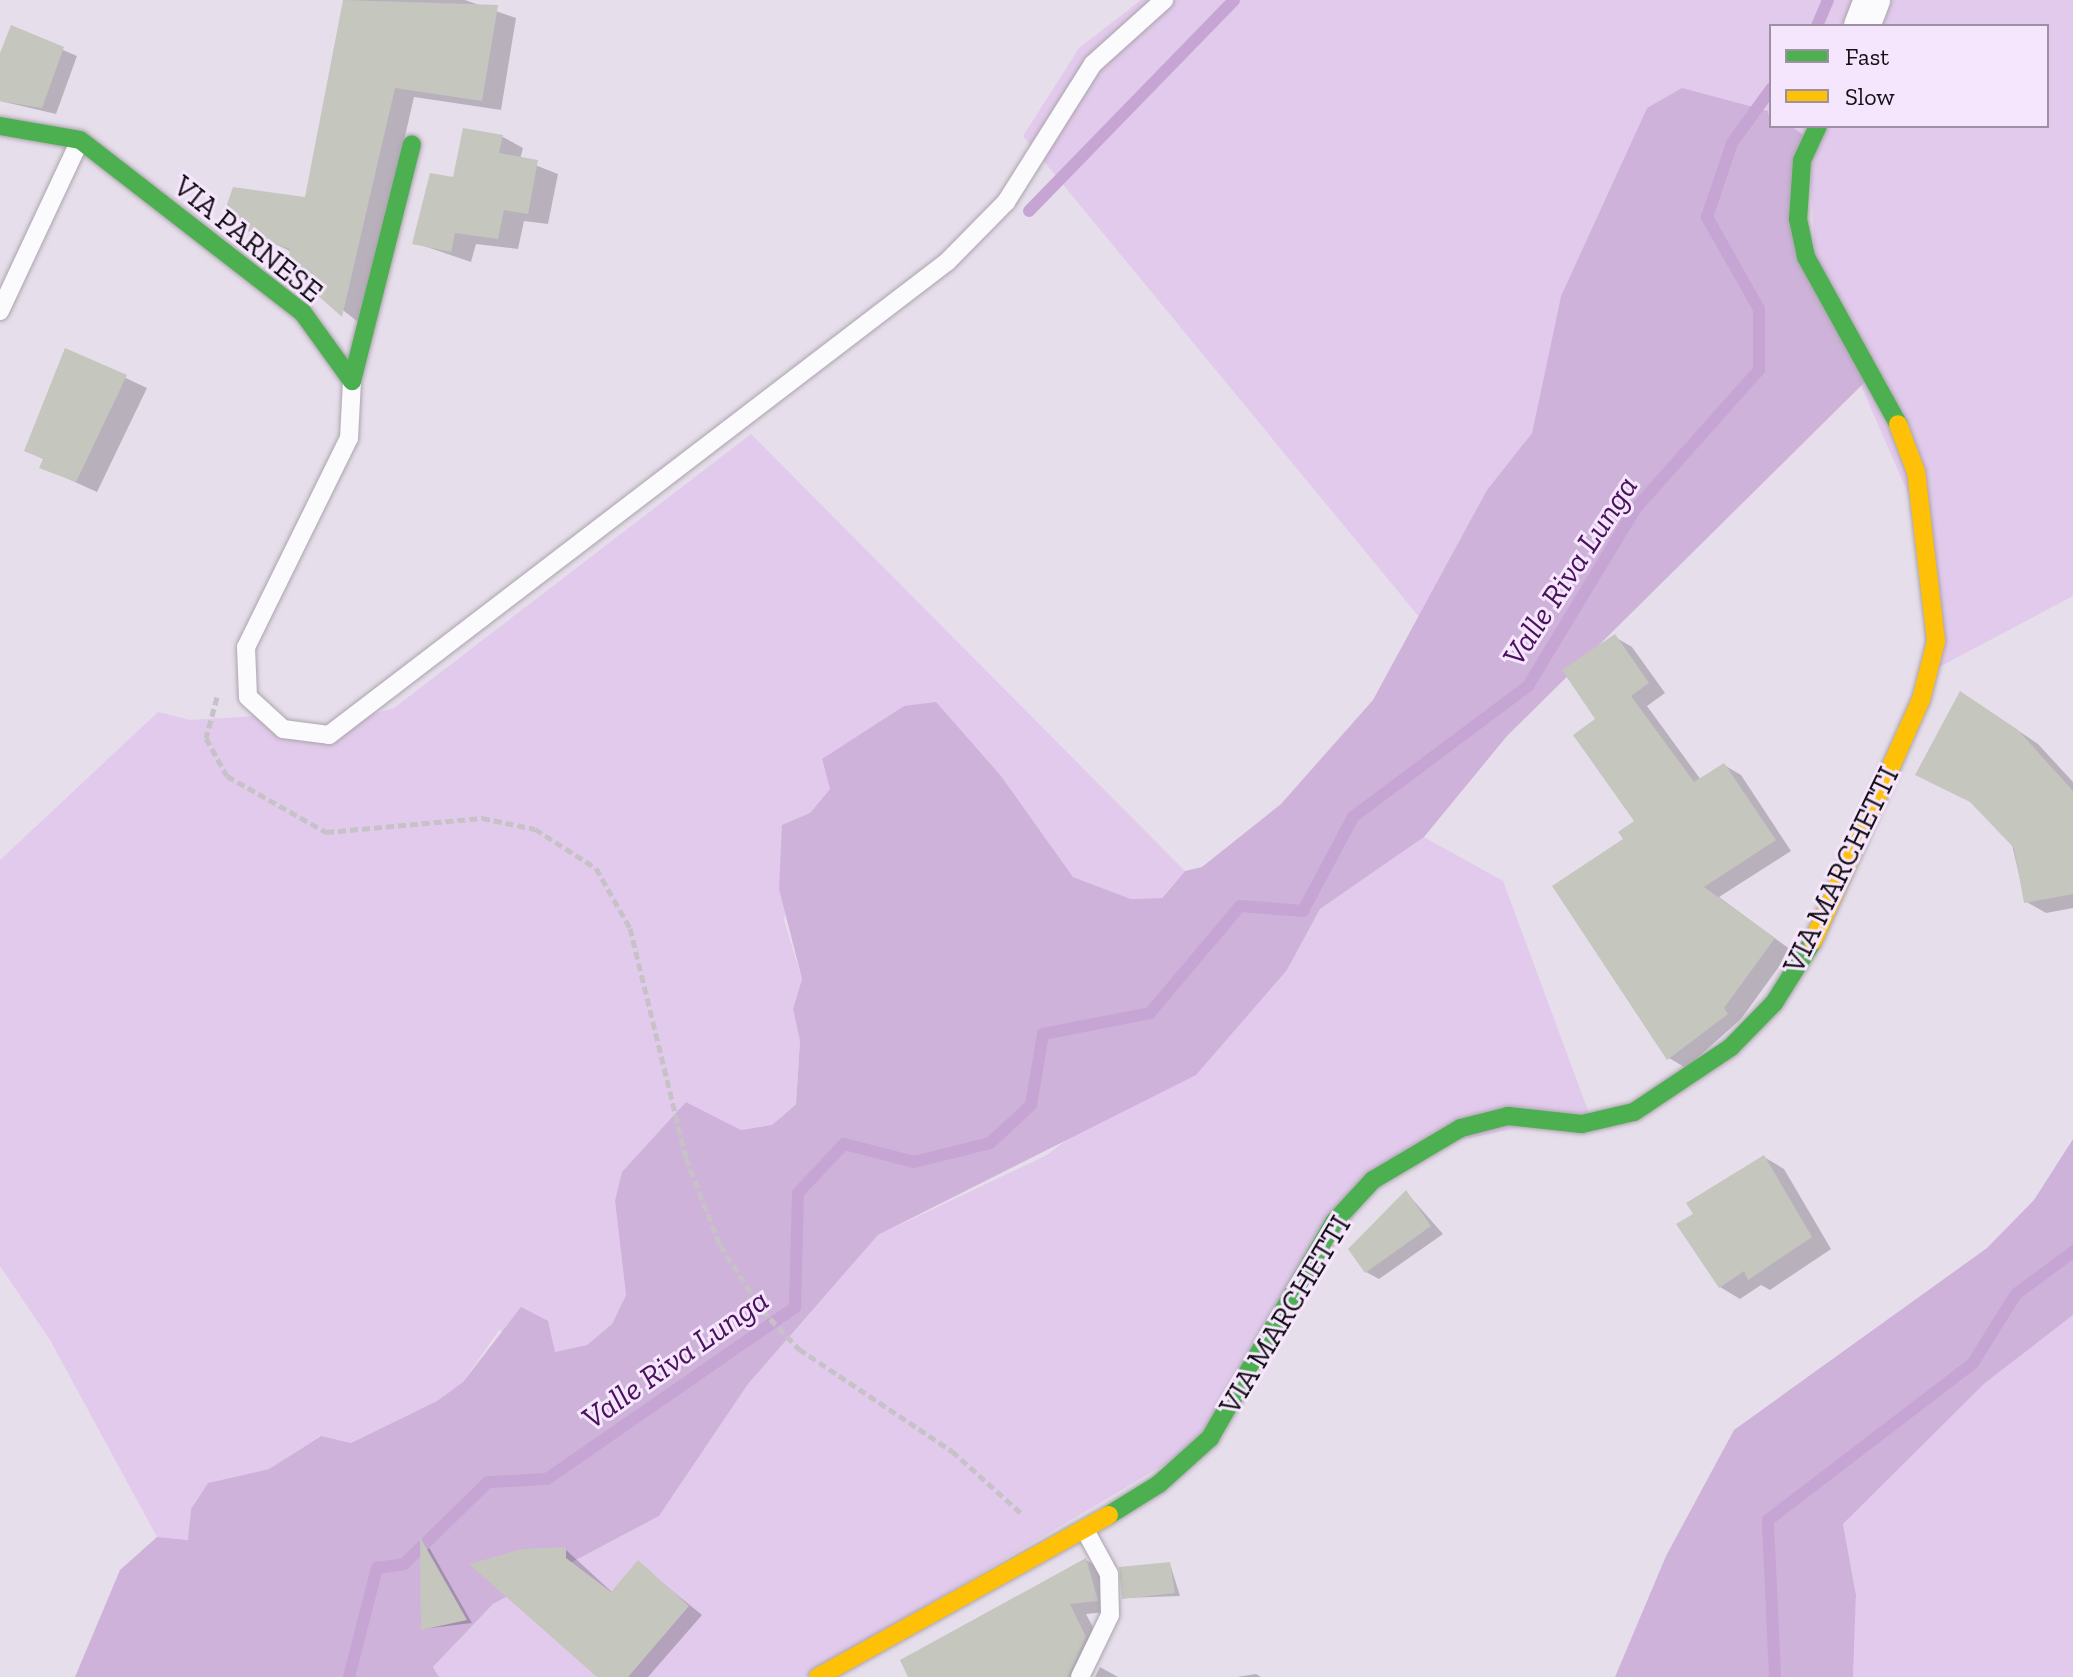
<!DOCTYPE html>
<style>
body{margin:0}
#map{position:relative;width:2073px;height:1677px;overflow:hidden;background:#e7deeb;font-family:"Zilla Slab",serif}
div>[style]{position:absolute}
.green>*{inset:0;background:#e2caec}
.forest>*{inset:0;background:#ceb2da}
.shadow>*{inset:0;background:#0003}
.stream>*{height:12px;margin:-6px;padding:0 6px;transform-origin:6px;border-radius:6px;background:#c6a5d4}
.building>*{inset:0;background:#c5c6be}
.path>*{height:5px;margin-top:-2.5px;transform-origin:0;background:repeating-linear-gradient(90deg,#c6c2c7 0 8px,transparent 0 12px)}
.roads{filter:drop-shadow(0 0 2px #aaa4ad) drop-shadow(0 0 2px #aaa4ad)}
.lane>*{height:18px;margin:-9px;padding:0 9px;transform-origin:9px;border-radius:9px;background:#fbfafc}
.street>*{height:36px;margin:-18px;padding:0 18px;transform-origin:18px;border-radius:18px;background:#fbfafc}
.fast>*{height:18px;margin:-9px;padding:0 9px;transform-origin:9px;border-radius:9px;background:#4caf50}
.slow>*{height:18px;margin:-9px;padding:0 9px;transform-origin:9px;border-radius:9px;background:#ffc107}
span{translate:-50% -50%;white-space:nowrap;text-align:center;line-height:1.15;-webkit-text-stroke:6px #f6e6fd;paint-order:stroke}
.street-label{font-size:30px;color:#140f16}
.water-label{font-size:32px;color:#4a115c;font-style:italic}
.legend{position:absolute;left:1769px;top:24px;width:280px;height:104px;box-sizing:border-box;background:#f6e6fd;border:2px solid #9c90a1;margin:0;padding:10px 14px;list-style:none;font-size:24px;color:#140f16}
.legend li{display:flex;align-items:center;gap:16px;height:40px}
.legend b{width:40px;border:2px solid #9c90a1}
</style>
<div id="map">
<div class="green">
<i style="clip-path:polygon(1141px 0,2073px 0,2073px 596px,1924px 675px,1925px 532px,1816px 283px,1809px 139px,1791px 126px,2047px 126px,2047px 26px,1771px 26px,1771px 113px,1647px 108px,1561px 296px,1532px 433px,1487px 490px,1420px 618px,1023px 136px,1079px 48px)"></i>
<i style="clip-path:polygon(751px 434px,1185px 871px,1161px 898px,1131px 899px,1073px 877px,1001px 776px,904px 706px,822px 760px,830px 789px,810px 813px,784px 920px,802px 979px,793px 1009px,800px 1041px,796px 1103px,772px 1125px,741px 1130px,686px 1102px,615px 1201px,626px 1295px,612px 1324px,587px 1345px,555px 1352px,499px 1330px,463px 1382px,437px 1401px,351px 1443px,320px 1436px,269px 1469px,208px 1483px,191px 1509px,189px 1540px,157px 1537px,50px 1340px,0 1266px,0 860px,158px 712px,190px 720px,258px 716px,326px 728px,394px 708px)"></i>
<i style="clip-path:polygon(1424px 837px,1503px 881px,1589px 1113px,1399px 1153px,1189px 1450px,806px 1677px,439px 1677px,433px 1667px,493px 1604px,659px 1516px,748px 1384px,878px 1235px,1047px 1155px,1287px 970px,1320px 909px)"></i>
<i style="clip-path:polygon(2073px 1315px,2073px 1677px,1853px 1677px,1856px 1595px,1843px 1524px,1985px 1383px)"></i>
</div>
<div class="forest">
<i style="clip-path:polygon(1682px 88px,1768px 111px,1771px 126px,1791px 126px,1809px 139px,1794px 213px,1874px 373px,1507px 736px,1424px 837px,1320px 909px,1287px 970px,1196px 1075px,878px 1235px,748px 1384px,659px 1516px,493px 1604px,433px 1667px,439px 1677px,75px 1677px,120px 1570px,157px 1537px,188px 1540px,191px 1509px,208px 1483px,269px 1469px,321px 1436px,351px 1443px,437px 1401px,463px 1382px,521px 1307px,548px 1321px,555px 1352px,587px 1345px,612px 1324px,626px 1295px,615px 1201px,622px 1172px,686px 1102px,741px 1130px,772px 1125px,796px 1104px,800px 1041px,793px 1009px,802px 979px,779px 889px,782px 825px,810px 813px,830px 789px,822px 759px,904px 706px,936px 702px,1001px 776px,1073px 877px,1131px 899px,1162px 898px,1185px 871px,1202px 867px,1281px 804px,1373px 700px,1487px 490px,1532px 433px,1561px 296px,1647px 108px)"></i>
<i style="clip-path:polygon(2073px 1139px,2073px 1315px,1985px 1383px,1843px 1524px,1856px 1595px,1853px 1677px,1615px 1677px,1666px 1556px,1734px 1430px,1987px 1248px,2034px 1200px)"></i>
</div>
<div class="shadow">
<i style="clip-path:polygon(345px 0,465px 0,516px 18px,501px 110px,414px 97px,362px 325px,290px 269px,292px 252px,257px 235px,307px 199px)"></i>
<i style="clip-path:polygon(12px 28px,77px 56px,56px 114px,0 101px,0 59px)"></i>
<i style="clip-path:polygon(465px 131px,503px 137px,523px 148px,520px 159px,558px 174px,548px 224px,524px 221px,518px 249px,476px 244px,471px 262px,415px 243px,455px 179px)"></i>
<i style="clip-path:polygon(66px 350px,147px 388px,97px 492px,42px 467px,45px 460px,27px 450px)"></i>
<i style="clip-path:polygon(1615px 637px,1632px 647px,1665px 693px,1647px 706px,1701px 780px,1724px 765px,1741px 775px,1791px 851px,1719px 897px,1791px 950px,1741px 1019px,1686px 1068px,1669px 1058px,1626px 840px,1637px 822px,1598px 719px)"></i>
<i style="clip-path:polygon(1980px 705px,2038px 744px,2073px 782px,2073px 908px,2046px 913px,2025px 901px)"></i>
<i style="clip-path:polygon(1764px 1157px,1784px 1169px,1831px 1249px,1770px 1290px,1761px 1285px,1740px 1299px,1720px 1287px,1696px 1214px)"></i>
<i style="clip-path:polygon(1406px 1192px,1443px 1234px,1379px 1279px,1366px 1272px)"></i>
<i style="clip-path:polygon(422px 1540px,426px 1542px,472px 1623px,423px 1629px)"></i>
<i style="clip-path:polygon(565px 1549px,613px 1593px,638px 1563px,702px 1615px,648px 1677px,600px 1677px,473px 1564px)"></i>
<i style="clip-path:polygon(1086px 1560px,1104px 1570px,1115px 1611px,1086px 1614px,1104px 1648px,1090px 1677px,910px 1677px)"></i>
<i style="clip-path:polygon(1170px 1564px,1180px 1596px,1124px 1598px)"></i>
<i style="clip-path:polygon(1100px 1667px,1118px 1677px,1095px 1677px)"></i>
<i style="clip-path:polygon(1256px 1674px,1261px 1677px,1237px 1677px)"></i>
</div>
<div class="stream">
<i style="left:1817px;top:26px;width:28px;rotate:-67deg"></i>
<i style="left:1029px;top:211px;width:294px;rotate:-45.8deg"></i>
<i style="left:349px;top:1677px;width:113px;rotate:-75.6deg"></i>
<i style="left:377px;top:1568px;width:27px;rotate:-8deg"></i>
<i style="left:404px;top:1564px;width:117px;rotate:-44.3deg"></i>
<i style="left:488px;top:1482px;width:59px;rotate:-2.9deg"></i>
<i style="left:547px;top:1479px;width:302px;rotate:-34.7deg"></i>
<i style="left:795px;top:1307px;width:114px;rotate:-88.5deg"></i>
<i style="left:798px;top:1193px;width:67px;rotate:-46.8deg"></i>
<i style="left:844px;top:1144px;width:72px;rotate:14.4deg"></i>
<i style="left:914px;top:1162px;width:78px;rotate:-14deg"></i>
<i style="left:990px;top:1143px;width:56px;rotate:-42.8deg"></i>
<i style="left:1031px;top:1105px;width:72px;rotate:-80.4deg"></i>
<i style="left:1043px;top:1034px;width:109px;rotate:-11.1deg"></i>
<i style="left:1150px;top:1013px;width:140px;rotate:-49.9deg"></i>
<i style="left:1240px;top:906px;width:63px;rotate:4.5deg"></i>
<i style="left:1303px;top:911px;width:106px;rotate:-62deg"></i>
<i style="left:1353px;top:817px;width:219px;rotate:-36.8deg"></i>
<i style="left:1528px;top:686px;width:208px;rotate:-58.8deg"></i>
<i style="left:1636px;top:508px;width:185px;rotate:-48.3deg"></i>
<i style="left:1759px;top:370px;width:61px;rotate:-90deg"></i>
<i style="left:1759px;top:309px;width:106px;rotate:-119.5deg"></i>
<i style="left:1707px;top:217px;width:78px;rotate:-71.3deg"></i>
<i style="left:1732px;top:143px;width:67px;rotate:-54.2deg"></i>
<i style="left:1775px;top:1677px;width:157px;rotate:-92.6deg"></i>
<i style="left:1768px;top:1520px;width:258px;rotate:-37.4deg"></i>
<i style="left:1973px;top:1363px;width:81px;rotate:-58.1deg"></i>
<i style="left:2016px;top:1294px;width:71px;rotate:-36.4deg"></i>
</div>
<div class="building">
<i style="clip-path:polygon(343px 0,498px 5px,482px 101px,395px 88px,342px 317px,288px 269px,290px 249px,256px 237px,224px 213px,233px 187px,305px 197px)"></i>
<i style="clip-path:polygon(11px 25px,64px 47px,42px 108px,0 101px,0 53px)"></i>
<i style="clip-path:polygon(463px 128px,503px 135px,499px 153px,538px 160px,528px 214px,504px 210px,498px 239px,455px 233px,451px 252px,412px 244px,430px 173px,453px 177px)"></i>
<i style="clip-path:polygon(65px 348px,127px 375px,76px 482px,39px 468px,43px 459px,24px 451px)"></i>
<i style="clip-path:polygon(1615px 634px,1649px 683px,1631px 696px,1694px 782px,1724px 763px,1776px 840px,1704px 887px,1775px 938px,1724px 1008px,1728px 1014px,1667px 1060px,1552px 886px,1623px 839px,1618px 832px,1634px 821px,1573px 735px,1595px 719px,1562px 670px)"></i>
<i style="clip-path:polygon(1960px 691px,2018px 730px,2073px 791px,2073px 894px,2024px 903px,2014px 848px,1970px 802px,1915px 775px)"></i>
<i style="clip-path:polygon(1764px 1155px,1812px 1237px,1748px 1280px,1744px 1271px,1719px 1288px,1676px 1224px,1693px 1214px,1686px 1203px)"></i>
<i style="clip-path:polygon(1406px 1190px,1431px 1226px,1365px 1273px,1348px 1249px)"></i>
<i style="clip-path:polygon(420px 1537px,467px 1620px,421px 1630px)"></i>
<i style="clip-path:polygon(566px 1547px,566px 1558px,611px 1592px,638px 1560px,689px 1606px,628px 1677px,597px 1677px,469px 1564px,522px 1549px)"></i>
<i style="clip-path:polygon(1086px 1558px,1098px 1601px,1070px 1604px,1086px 1637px,1068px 1677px,908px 1677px,900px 1660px)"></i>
<i style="clip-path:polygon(1170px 1562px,1175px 1593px,1122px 1599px,1119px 1567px)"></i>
</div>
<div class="path">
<i style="left:217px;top:697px;width:42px;rotate:105deg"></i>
<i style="left:206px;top:738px;width:43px;rotate:61.1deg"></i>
<i style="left:227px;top:776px;width:114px;rotate:29.5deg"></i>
<i style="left:326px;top:832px;width:157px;rotate:-5.1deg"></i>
<i style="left:482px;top:818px;width:54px;rotate:11.7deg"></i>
<i style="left:535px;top:829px;width:72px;rotate:32.6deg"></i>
<i style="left:596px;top:868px;width:69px;rotate:60.5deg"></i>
<i style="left:630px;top:928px;width:237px;rotate:76.3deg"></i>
<i style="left:686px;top:1158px;width:93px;rotate:68.7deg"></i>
<i style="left:720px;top:1245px;width:77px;rotate:57.1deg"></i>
<i style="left:762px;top:1310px;width:54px;rotate:46.5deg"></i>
<i style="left:799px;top:1349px;width:184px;rotate:33.7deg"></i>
<i style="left:952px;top:1451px;width:96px;rotate:42deg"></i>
</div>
<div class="roads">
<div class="lane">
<i style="left:0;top:311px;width:189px;rotate:-64.9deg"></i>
<i style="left:352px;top:381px;width:57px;rotate:93deg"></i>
<i style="left:349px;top:438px;width:233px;rotate:116.2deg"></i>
<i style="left:246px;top:647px;width:50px;rotate:87.7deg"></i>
<i style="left:248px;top:697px;width:47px;rotate:42.4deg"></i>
<i style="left:283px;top:729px;width:46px;rotate:7.4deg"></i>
<i style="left:329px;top:735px;width:780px;rotate:-37.44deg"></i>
<i style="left:948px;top:261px;width:83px;rotate:-45.5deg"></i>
<i style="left:1006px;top:202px;width:163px;rotate:-57.8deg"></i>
<i style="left:1093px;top:64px;width:96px;rotate:-42deg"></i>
<i style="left:1080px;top:1677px;width:69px;rotate:-64.2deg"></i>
<i style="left:1110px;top:1615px;width:41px;rotate:-91.4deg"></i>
<i style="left:1109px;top:1574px;width:50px;rotate:-118.6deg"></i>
</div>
<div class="street">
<i style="left:1862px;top:26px;width:28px;rotate:-69deg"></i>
</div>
<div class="fast">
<i style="left:0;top:126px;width:81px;rotate:9.9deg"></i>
<i style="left:80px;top:140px;width:282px;rotate:37.8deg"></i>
<i style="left:303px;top:313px;width:84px;rotate:54.2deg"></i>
<i style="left:352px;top:381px;width:244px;rotate:-75.8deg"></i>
<i style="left:1818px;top:126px;width:38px;rotate:115deg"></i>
<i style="left:1802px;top:161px;width:58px;rotate:93.9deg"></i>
<i style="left:1798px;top:219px;width:39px;rotate:78deg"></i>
<i style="left:1806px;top:257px;width:191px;rotate:61.1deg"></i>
<i style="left:1109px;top:1515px;width:59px;rotate:-31.8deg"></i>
<i style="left:1159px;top:1484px;width:69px;rotate:-42deg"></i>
<i style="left:1210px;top:1438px;width:250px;rotate:-60.1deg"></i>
<i style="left:1335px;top:1221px;width:56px;rotate:-47.2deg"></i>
<i style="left:1373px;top:1180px;width:102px;rotate:-30.6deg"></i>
<i style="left:1461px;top:1128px;width:49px;rotate:-14.3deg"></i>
<i style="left:1508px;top:1116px;width:74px;rotate:6.2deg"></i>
<i style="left:1582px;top:1124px;width:53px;rotate:-13deg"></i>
<i style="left:1634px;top:1112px;width:117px;rotate:-33.8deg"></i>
<i style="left:1731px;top:1047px;width:62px;rotate:-45.7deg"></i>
<i style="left:1774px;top:1003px;width:73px;rotate:-57.8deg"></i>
</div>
<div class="slow">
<i style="left:1813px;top:941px;width:264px;rotate:-65.9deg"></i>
<i style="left:1921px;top:700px;width:61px;rotate:-75.7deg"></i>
<i style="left:1936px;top:641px;width:170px;rotate:-96.7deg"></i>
<i style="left:1916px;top:472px;width:51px;rotate:-110.6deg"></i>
<i style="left:818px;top:1677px;width:333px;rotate:-29.1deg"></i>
</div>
</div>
<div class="street-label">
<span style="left:248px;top:239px;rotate:39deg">VIA PARNESE</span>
<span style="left:1841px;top:870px;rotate:-64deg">VIA MARCHETTI</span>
<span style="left:1285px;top:1315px;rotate:-59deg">VIA MARCHETTI</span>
</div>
<div class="water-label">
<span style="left:1570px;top:571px;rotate:-57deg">Valle Riva Lunga</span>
<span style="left:675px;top:1359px;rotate:-35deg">Valle Riva Lunga</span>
</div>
<ul class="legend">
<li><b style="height:10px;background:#4caf50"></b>Fast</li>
<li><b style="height:10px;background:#ffc107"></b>Slow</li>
</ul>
</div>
